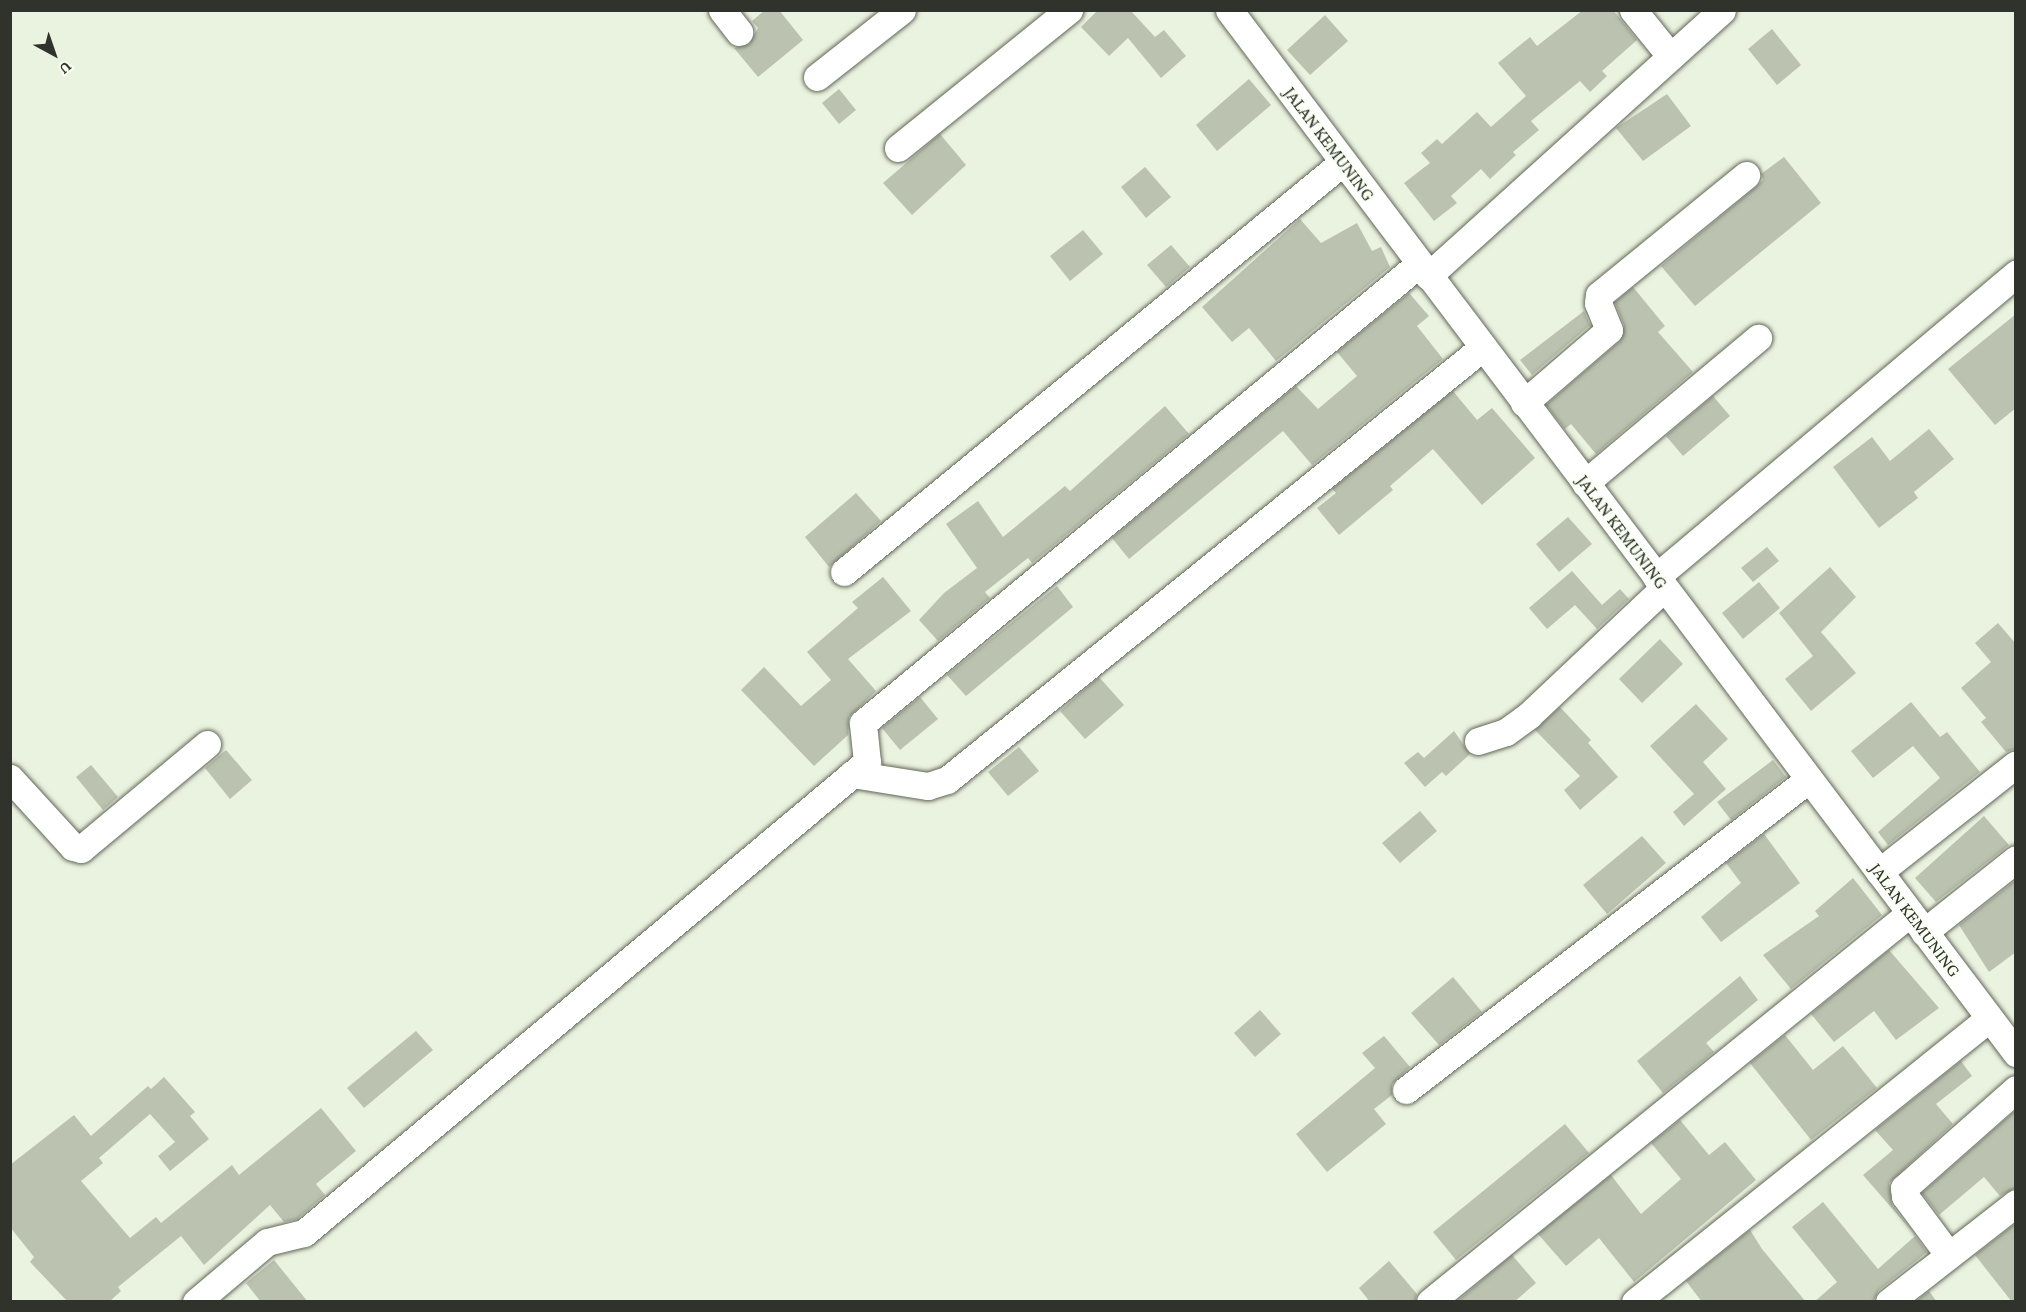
<!DOCTYPE html>
<style>
body{margin:0}
#map{position:relative;width:2026px;height:1312px;overflow:hidden;background:#eaf3df;font-family:"Crimson Pro",serif}
div>[style]{position:absolute}
.building>*{inset:0;background:#bbc3b0}
.roads{filter:drop-shadow(0 0 2px #606756) drop-shadow(0 0 2px #606756)}
.minor>*{height:27px;margin:-13.5px;padding:0 13.5px;transform-origin:13.5px;border-radius:13.5px;background:#fff}
span{translate:-50% -50%;white-space:nowrap;text-align:center;line-height:1.15;-webkit-text-stroke:4.5px #f9fff3;paint-order:stroke}
.street-label{font-size:18px;color:#30332b}
.frame{position:absolute;inset:0;border:12px solid #30332b;pointer-events:none}
.north{position:absolute;left:24px;top:24px;width:60px;height:60px;-webkit-text-stroke:4px #f9fff3;paint-order:stroke;rotate:140deg;font-size:16px;font-weight:700;line-height:24px;text-align:center;color:#30332b}
.north::after{content:'';display:block;margin:auto;width:21px;height:27px;background:#30332b;clip-path:polygon(50% 0,100% 100%,50% 72%,0 100%)}
</style>
<div id="map">
<div class="building">
<i style="clip-path:polygon(765px 10px,779px 10px,803px 40px,758px 77px,734px 48px,749px 44px,758px 28px,752px 21px)"></i>
<i style="clip-path:polygon(1098px 10px,1130px 10px,1155px 37px,1164px 30px,1186px 56px,1161px 78px,1128px 38px,1109px 56px,1081px 27px)"></i>
<i style="clip-path:polygon(1583px 10px,1613px 10px,1637px 40px,1602px 71px,1607px 76px,1590px 92px,1580px 81px,1531px 121px,1539px 130px,1513px 152px,1516px 155px,1490px 179px,1481px 169px,1451px 196px,1457px 203px,1434px 221px,1404px 183px,1430px 163px,1421px 153px,1437px 139px,1442px 144px,1477px 112px,1491px 127px,1526px 96px,1498px 63px,1530px 37px,1537px 46px)"></i>
<i style="clip-path:polygon(1325px 15px,1348px 41px,1310px 75px,1287px 50px)"></i>
<i style="clip-path:polygon(1772px 29px,1801px 65px,1777px 85px,1748px 49px)"></i>
<i style="clip-path:polygon(1249px 79px,1271px 105px,1217px 151px,1196px 125px)"></i>
<i style="clip-path:polygon(839px 89px,856px 110px,839px 124px,822px 103px)"></i>
<i style="clip-path:polygon(1667px 94px,1691px 126px,1643px 161px,1616px 128px)"></i>
<i style="clip-path:polygon(940px 134px,966px 165px,912px 215px,883px 183px)"></i>
<i style="clip-path:polygon(1784px 157px,1821px 203px,1695px 306px,1661px 266px,1756px 187px,1763px 180px,1761px 174px)"></i>
<i style="clip-path:polygon(1145px 167px,1171px 197px,1146px 218px,1121px 187px)"></i>
<i style="clip-path:polygon(1300px 219px,1321px 243px,1357px 223px,1372px 251px,1381px 247px,1390px 267px,1276px 361px,1249px 328px,1232px 342px,1202px 307px)"></i>
<i style="clip-path:polygon(1083px 230px,1103px 254px,1070px 281px,1050px 256px)"></i>
<i style="clip-path:polygon(1171px 245px,1190px 267px,1166px 287px,1147px 265px)"></i>
<i style="clip-path:polygon(1633px 287px,1665px 326px,1658px 332px,1693px 372px,1596px 454px,1571px 424px,1565px 429px,1546px 405px,1620px 341px,1624px 325px,1615px 302px)"></i>
<i style="clip-path:polygon(1409px 293px,1429px 316px,1417px 326px,1443px 359px,1312px 465px,1283px 431px,1129px 559px,1112px 538px,1296px 386px,1318px 409px,1357px 376px,1337px 352px)"></i>
<i style="clip-path:polygon(1584px 311px,1590px 325px,1532px 375px,1520px 360px)"></i>
<i style="clip-path:polygon(2016px 314px,2016px 408px,1995px 425px,1948px 369px)"></i>
<i style="clip-path:polygon(1453px 391px,1477px 420px,1492px 408px,1535px 458px,1482px 505px,1433px 449px,1390px 486px,1393px 490px,1339px 535px,1317px 508px,1336px 493px,1332px 489px)"></i>
<i style="clip-path:polygon(1713px 396px,1730px 416px,1683px 456px,1666px 436px)"></i>
<i style="clip-path:polygon(1165px 406px,1189px 434px,1032px 563px,1028px 558px,985px 592px,990px 598px,938px 641px,919px 620px,944px 593px,977px 568px,946px 524px,978px 501px,1003px 537px,1065px 486px,1070px 491px)"></i>
<i style="clip-path:polygon(1929px 429px,1954px 459px,1914px 492px,1918px 498px,1879px 528px,1833px 467px,1872px 437px,1890px 461px)"></i>
<i style="clip-path:polygon(856px 493px,881px 521px,829px 567px,805px 537px)"></i>
<i style="clip-path:polygon(1568px 517px,1592px 544px,1559px 572px,1536px 544px)"></i>
<i style="clip-path:polygon(1767px 547px,1779px 561px,1753px 582px,1741px 568px)"></i>
<i style="clip-path:polygon(1830px 567px,1856px 597px,1821px 632px,1856px 673px,1811px 711px,1785px 679px,1813px 656px,1779px 613px)"></i>
<i style="clip-path:polygon(1572px 571px,1602px 605px,1620px 589px,1629px 599px,1597px 629px,1575px 605px,1547px 629px,1529px 608px)"></i>
<i style="clip-path:polygon(883px 577px,911px 611px,848px 659px,876px 691px,849px 717px,848px 735px,814px 766px,741px 690px,764px 667px,801px 706px,831px 680px,807px 652px,858px 608px,852px 602px)"></i>
<i style="clip-path:polygon(1759px 582px,1780px 608px,1743px 639px,1722px 613px)"></i>
<i style="clip-path:polygon(1057px 586px,1073px 607px,966px 696px,947px 675px)"></i>
<i style="clip-path:polygon(1998px 623px,2016px 644px,2016px 749px,2006px 752px,1981px 722px,1986px 718px,1961px 688px,1991px 662px,1975px 643px)"></i>
<i style="clip-path:polygon(1660px 639px,1683px 664px,1642px 703px,1619px 679px)"></i>
<i style="clip-path:polygon(1099px 677px,1124px 705px,1085px 739px,1060px 711px)"></i>
<i style="clip-path:polygon(920px 697px,938px 719px,900px 750px,882px 728px)"></i>
<i style="clip-path:polygon(1911px 702px,1940px 737px,1947px 732px,1980px 772px,1888px 845px,1878px 832px,1940px 778px,1913px 746px,1873px 778px,1851px 751px)"></i>
<i style="clip-path:polygon(1696px 704px,1728px 739px,1703px 762px,1726px 789px,1684px 826px,1673px 812px,1694px 794px,1650px 746px)"></i>
<i style="clip-path:polygon(1560px 707px,1591px 740px,1588px 743px,1618px 777px,1580px 810px,1564px 790px,1580px 776px,1535px 730px)"></i>
<i style="clip-path:polygon(1454px 731px,1470px 754px,1446px 776px,1442px 772px,1425px 787px,1404px 763px,1418px 752px,1424px 758px)"></i>
<i style="clip-path:polygon(1019px 747px,1039px 771px,1008px 796px,988px 772px)"></i>
<i style="clip-path:polygon(226px 750px,252px 780px,230px 799px,205px 768px)"></i>
<i style="clip-path:polygon(1773px 760px,1786px 777px,1731px 820px,1717px 802px)"></i>
<i style="clip-path:polygon(91px 765px,118px 797px,103px 810px,76px 777px)"></i>
<i style="clip-path:polygon(1420px 811px,1437px 831px,1400px 863px,1382px 843px)"></i>
<i style="clip-path:polygon(1984px 816px,2009px 845px,1936px 902px,1915px 878px)"></i>
<i style="clip-path:polygon(1764px 834px,1800px 883px,1721px 942px,1701px 917px,1741px 883px,1726px 863px)"></i>
<i style="clip-path:polygon(1642px 836px,1666px 863px,1607px 914px,1583px 885px)"></i>
<i style="clip-path:polygon(1853px 878px,1882px 915px,1791px 989px,1763px 955px,1819px 916px,1815px 911px)"></i>
<i style="clip-path:polygon(2016px 880px,2016px 952px,1989px 972px,1959px 925px)"></i>
<i style="clip-path:polygon(1889px 950px,1939px 1008px,1896px 1040px,1874px 1011px,1834px 1042px,1811px 1014px)"></i>
<i style="clip-path:polygon(1740px 976px,1758px 1000px,1706px 1043px,1714px 1052px,1663px 1093px,1637px 1061px)"></i>
<i style="clip-path:polygon(1453px 977px,1482px 1012px,1439px 1045px,1411px 1013px)"></i>
<i style="clip-path:polygon(1260px 1010px,1281px 1034px,1255px 1057px,1234px 1033px)"></i>
<i style="clip-path:polygon(416px 1031px,433px 1050px,364px 1108px,347px 1088px)"></i>
<i style="clip-path:polygon(1785px 1035px,1813px 1070px,1843px 1046px,1877px 1088px,1811px 1140px,1750px 1063px)"></i>
<i style="clip-path:polygon(1384px 1036px,1410px 1067px,1392px 1084px,1392px 1095px,1374px 1109px,1386px 1124px,1327px 1172px,1296px 1134px,1375px 1068px,1362px 1053px)"></i>
<i style="clip-path:polygon(1961px 1061px,1972px 1076px,1936px 1104px,1953px 1124px,1889px 1183px,1892px 1205px,1910px 1229px,1863px 1175px,1893px 1150px,1875px 1130px)"></i>
<i style="clip-path:polygon(164px 1077px,195px 1112px,190px 1116px,209px 1139px,170px 1171px,158px 1156px,175px 1142px,150px 1114px,99px 1158px,103px 1163px,81px 1181px,130px 1238px,156px 1217px,161px 1223px,232px 1165px,239px 1175px,321px 1108px,356px 1151px,316px 1184px,325px 1195px,297px 1219px,284px 1222px,270px 1205px,204px 1265px,181px 1236px,118px 1287px,121px 1291px,109px 1302px,68px 1302px,30px 1262px,34px 1257px,10px 1227px,10px 1165px,74px 1115px,91px 1136px,148px 1086px,151px 1089px)"></i>
<i style="clip-path:polygon(2016px 1110px,2016px 1188px,2000px 1196px,1984px 1177px,1939px 1215px,1922px 1193px)"></i>
<i style="clip-path:polygon(1680px 1120px,1709px 1155px,1725px 1142px,1756px 1180px,1634px 1282px,1599px 1238px,1566px 1266px,1538px 1234px,1611px 1175px,1641px 1214px,1681px 1179px,1651px 1143px)"></i>
<i style="clip-path:polygon(1565px 1124px,1589px 1153px,1456px 1260px,1433px 1232px)"></i>
<i style="clip-path:polygon(1823px 1202px,1878px 1269px,1915px 1236px,1927px 1252px,1879px 1290px,1873px 1302px,1814px 1302px,1837px 1282px,1792px 1227px)"></i>
<i style="clip-path:polygon(2016px 1223px,2016px 1302px,2012px 1302px,1975px 1255px)"></i>
<i style="clip-path:polygon(1750px 1230px,1762px 1249px,1806px 1302px,1702px 1302px,1686px 1281px)"></i>
<i style="clip-path:polygon(1512px 1255px,1536px 1283px,1514px 1302px,1456px 1302px)"></i>
<i style="clip-path:polygon(274px 1260px,308px 1302px,261px 1302px,246px 1283px)"></i>
<i style="clip-path:polygon(1389px 1261px,1417px 1294px,1415px 1302px,1370px 1302px,1359px 1288px)"></i>
<i style="clip-path:polygon(1929px 1291px,1937px 1302px,1915px 1302px)"></i>
</div>
<div class="roads">
<div class="minor">
<i style="left:722px;top:10px;width:28px;rotate:52deg"></i>
<i style="left:1229px;top:10px;width:1307px;rotate:52.96deg"></i>
<i style="left:1633px;top:10px;width:60px;rotate:51deg"></i>
<i style="left:817px;top:77px;width:108px;rotate:-38.2deg"></i>
<i style="left:898px;top:148px;width:220px;rotate:-38.9deg"></i>
<i style="left:1428px;top:276px;width:396px;rotate:-42.1deg"></i>
<i style="left:1524px;top:403px;width:112px;rotate:-40.7deg"></i>
<i style="left:1609px;top:330px;width:29px;rotate:-112deg"></i>
<i style="left:1598px;top:303px;width:8px;rotate:-83deg"></i>
<i style="left:1599px;top:295px;width:190px;rotate:-39.2deg"></i>
<i style="left:1585px;top:483px;width:226px;rotate:-40deg"></i>
<i style="left:844px;top:572px;width:646px;rotate:-39.41deg"></i>
<i style="left:1656px;top:577px;width:471px;rotate:-40.1deg"></i>
<i style="left:1478px;top:741px;width:29px;rotate:-18deg"></i>
<i style="left:1506px;top:732px;width:29px;rotate:-36deg"></i>
<i style="left:1529px;top:715px;width:185px;rotate:-43.3deg"></i>
<i style="left:852px;top:774px;width:77px;rotate:9deg"></i>
<i style="left:928px;top:786px;width:20px;rotate:-18deg"></i>
<i style="left:947px;top:780px;width:688px;rotate:-38.92deg"></i>
<i style="left:10px;top:778px;width:93px;rotate:47.6deg"></i>
<i style="left:73px;top:847px;width:8px;rotate:14deg"></i>
<i style="left:81px;top:849px;width:164px;rotate:-39.8deg"></i>
<i style="left:1879px;top:872px;width:174px;rotate:-38.2deg"></i>
<i style="left:1924px;top:932px;width:117px;rotate:-38.4deg"></i>
<i style="left:1406px;top:1090px;width:509px;rotate:-37.66deg"></i>
<i style="left:1948px;top:1254px;width:72px;rotate:-126.6deg"></i>
<i style="left:1905px;top:1196px;width:8px;rotate:-97deg"></i>
<i style="left:1904px;top:1188px;width:149px;rotate:-41.5deg"></i>
<i style="left:196px;top:1302px;width:93px;rotate:-40.2deg"></i>
<i style="left:267px;top:1242px;width:38px;rotate:-14deg"></i>
<i style="left:304px;top:1233px;width:734px;rotate:-39.92deg"></i>
<i style="left:867px;top:762px;width:39px;rotate:-96deg"></i>
<i style="left:863px;top:723px;width:721px;rotate:-39.54deg"></i>
<i style="left:1430px;top:1302px;width:618px;rotate:-39.02deg"></i>
<i style="left:1635px;top:1302px;width:454px;rotate:-38.7deg"></i>
<i style="left:1889px;top:1302px;width:161px;rotate:-37.9deg"></i>
</div>
</div>
<div class="street-label">
<span style="left:1329px;top:144px;rotate:53deg">JALAN KEMUNING</span>
<span style="left:1622px;top:532px;rotate:53deg">JALAN KEMUNING</span>
<span style="left:1915px;top:920px;rotate:53deg">JALAN KEMUNING</span>
</div>
<div class="frame"></div>
<div class="north">U</div>
</div>
